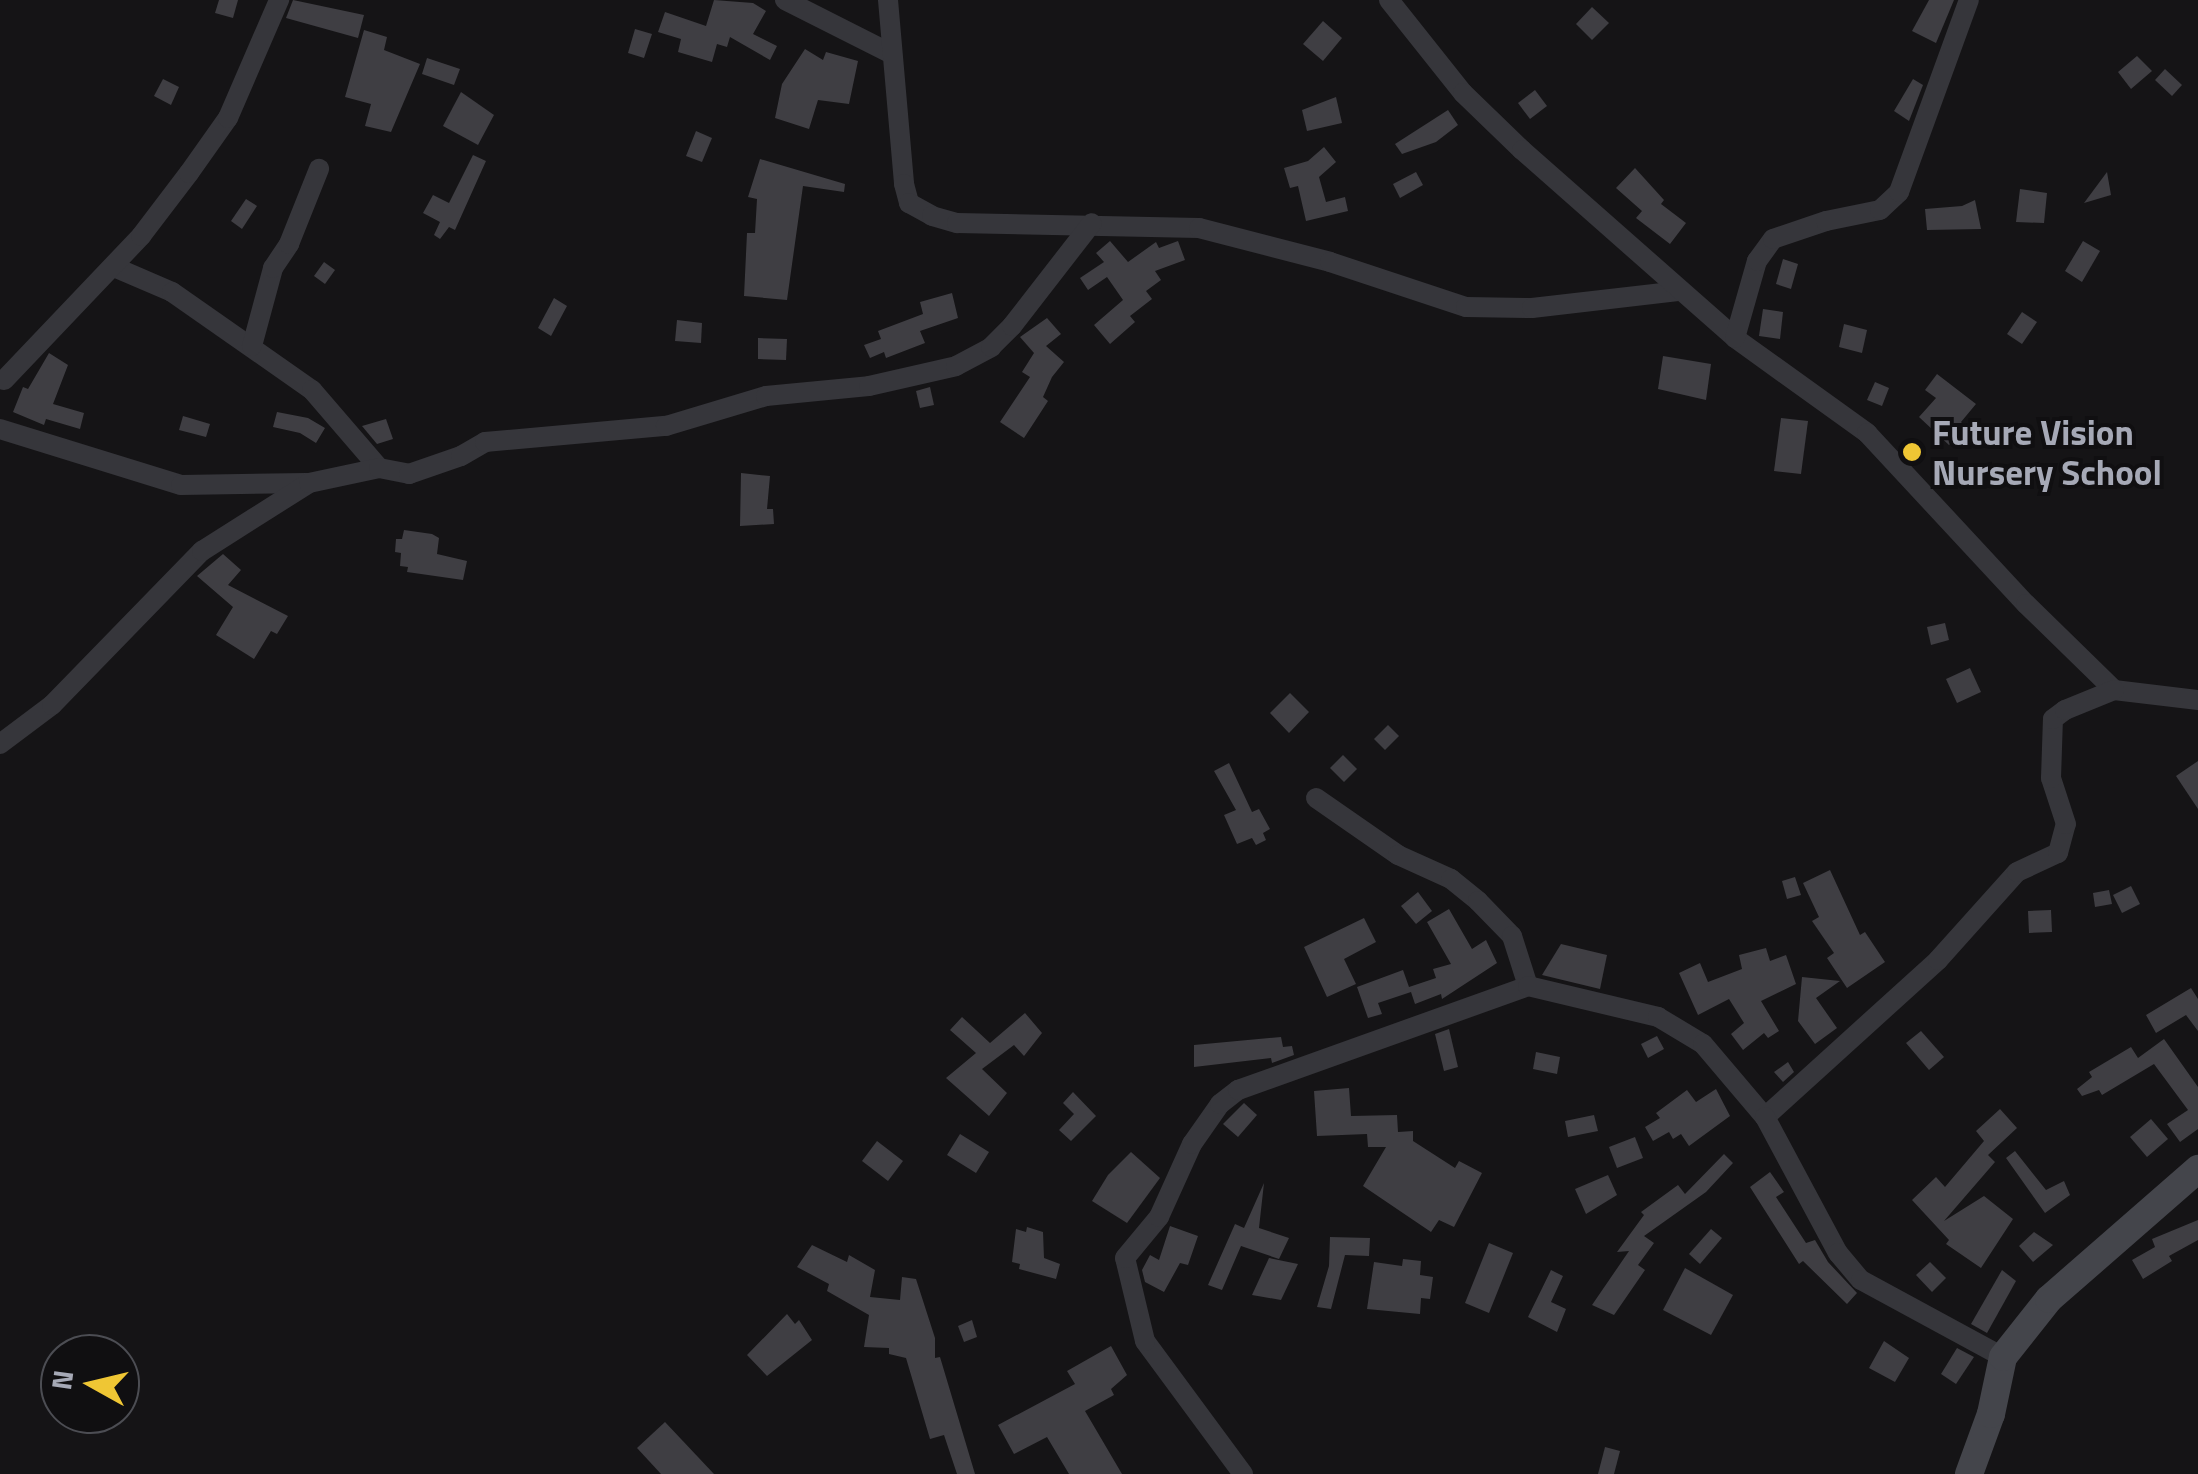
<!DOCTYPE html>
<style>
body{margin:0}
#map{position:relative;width:2198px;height:1474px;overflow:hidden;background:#151416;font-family:"Titillium Web",sans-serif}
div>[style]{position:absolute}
.building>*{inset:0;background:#3f3e43}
.street>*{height:20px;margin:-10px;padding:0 10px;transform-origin:10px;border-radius:10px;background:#36363b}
.secondary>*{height:28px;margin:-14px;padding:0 14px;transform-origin:14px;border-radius:14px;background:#44454b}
.dots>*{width:28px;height:28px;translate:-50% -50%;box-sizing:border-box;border:5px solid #100f11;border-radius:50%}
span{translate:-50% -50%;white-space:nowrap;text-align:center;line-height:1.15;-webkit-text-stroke:8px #100f11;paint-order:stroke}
.poi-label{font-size:35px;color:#a6a9b6;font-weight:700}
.left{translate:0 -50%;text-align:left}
.north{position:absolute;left:40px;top:1334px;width:100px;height:100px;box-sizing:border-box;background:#100f11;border:2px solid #4c4d53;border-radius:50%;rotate:278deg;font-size:28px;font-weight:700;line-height:40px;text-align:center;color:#a6a9b6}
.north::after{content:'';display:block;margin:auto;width:35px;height:45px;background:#efc634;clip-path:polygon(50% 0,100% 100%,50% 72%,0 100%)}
</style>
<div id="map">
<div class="building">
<i style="clip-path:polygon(219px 0,238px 0,233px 18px,215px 13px)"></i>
<i style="clip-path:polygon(293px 0,364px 15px,358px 38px,286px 18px)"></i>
<i style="clip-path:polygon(714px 0,753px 3px,766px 11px,753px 34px,777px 46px,770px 60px,730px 37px,727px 47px,717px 44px,712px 62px,678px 52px,681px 39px,658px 32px,665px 12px,706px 26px)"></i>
<i style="clip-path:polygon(1929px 0,1954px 0,1936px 43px,1912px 31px)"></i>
<i style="clip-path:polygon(1592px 7px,1609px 23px,1592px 40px,1576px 24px)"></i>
<i style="clip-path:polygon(1323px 21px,1342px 38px,1323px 61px,1303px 44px)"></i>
<i style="clip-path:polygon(635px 29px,652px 34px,644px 58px,628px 53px)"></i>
<i style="clip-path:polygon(364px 30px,387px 37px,384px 50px,420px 64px,391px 132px,365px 126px,371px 104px,345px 97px)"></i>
<i style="clip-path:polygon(805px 49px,823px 60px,826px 52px,858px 61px,849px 104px,818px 100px,809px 129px,775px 118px,782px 84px)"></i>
<i style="clip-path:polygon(2137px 56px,2152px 71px,2131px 89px,2118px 72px)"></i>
<i style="clip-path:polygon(427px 58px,460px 69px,454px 85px,422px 74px)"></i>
<i style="clip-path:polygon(2165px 69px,2182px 85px,2172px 96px,2155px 80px)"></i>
<i style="clip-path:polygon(163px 79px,179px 87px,171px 105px,154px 96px)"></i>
<i style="clip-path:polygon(1913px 79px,1923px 85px,1909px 121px,1894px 111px)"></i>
<i style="clip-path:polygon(1535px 90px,1547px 106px,1530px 119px,1518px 103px)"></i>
<i style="clip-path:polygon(461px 92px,494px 115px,478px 145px,443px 126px)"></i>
<i style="clip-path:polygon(1336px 97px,1342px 123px,1307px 131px,1302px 110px)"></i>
<i style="clip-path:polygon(1448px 110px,1458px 125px,1436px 142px,1402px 154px,1395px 144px)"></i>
<i style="clip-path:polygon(696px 131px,712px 138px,702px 162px,686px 156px)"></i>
<i style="clip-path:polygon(1324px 147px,1336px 162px,1319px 177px,1326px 202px,1345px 197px,1348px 211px,1306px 221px,1298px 186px,1290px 188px,1284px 168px,1308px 161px)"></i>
<i style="clip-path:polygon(473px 155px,486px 161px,455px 230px,449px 227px,440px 239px,434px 235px,440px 222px,423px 213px,433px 195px,449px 203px)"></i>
<i style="clip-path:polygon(760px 159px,845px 184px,844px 192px,803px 186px,787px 300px,744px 296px,747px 233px,755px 233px,757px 199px,748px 197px)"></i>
<i style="clip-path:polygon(1635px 168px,1664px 200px,1661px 204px,1686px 223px,1670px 244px,1636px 218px,1642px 211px,1616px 188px)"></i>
<i style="clip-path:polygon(1416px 172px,1423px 185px,1400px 198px,1393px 184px)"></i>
<i style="clip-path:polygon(2107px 172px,2111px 195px,2084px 203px)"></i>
<i style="clip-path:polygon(2020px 189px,2047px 193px,2044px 223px,2016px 222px)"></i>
<i style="clip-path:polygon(246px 199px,257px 206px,242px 229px,231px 221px)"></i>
<i style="clip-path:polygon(1975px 200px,1981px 229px,1927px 230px,1925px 209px,1962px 206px)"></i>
<i style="clip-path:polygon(1110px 241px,1128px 262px,1156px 242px,1159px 248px,1178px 241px,1185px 260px,1155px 271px,1161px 280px,1146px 291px,1152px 299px,1130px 316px,1135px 322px,1110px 344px,1094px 325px,1123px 300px,1107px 277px,1088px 290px,1080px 278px,1104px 262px,1096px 253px)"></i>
<i style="clip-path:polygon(2083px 241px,2100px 251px,2082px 282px,2065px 271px)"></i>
<i style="clip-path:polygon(1783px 259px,1798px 264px,1791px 289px,1776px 284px)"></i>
<i style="clip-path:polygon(324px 262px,335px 270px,325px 284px,314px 276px)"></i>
<i style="clip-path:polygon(952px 293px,958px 318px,920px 331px,925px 343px,886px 358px,884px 352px,870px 358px,864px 345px,881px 339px,878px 331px,923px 314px,920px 302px)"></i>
<i style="clip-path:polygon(554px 298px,567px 306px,551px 336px,538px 328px)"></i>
<i style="clip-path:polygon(1763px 309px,1783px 312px,1780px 339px,1759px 336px)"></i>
<i style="clip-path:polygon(2022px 312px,2037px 322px,2022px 344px,2007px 334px)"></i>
<i style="clip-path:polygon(1047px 318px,1061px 334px,1046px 346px,1064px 362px,1052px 377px,1043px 397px,1048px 401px,1024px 438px,1000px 422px,1030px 377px,1022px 372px,1034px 353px,1020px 337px)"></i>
<i style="clip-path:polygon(677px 320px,702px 323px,701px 343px,675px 341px)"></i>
<i style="clip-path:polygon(1844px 324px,1867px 330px,1862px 353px,1839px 347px)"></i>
<i style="clip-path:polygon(758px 338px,787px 339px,786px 360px,758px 359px)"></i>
<i style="clip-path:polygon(49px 353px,68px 365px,53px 404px,84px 413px,80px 429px,46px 419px,44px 425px,13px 412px,23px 387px,28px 389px)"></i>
<i style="clip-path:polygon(1663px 356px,1711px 364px,1706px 400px,1658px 389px)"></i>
<i style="clip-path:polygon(1937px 374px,1976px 404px,1961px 422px,1967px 429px,1949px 445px,1919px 417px,1936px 398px,1925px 390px)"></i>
<i style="clip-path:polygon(1875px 382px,1889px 388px,1882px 406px,1867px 400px)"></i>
<i style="clip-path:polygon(930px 387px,934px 405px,920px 408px,916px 391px)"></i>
<i style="clip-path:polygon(277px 412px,308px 418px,325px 428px,316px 443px,300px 433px,273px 427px)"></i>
<i style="clip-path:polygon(183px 416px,210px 424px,206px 437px,179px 430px)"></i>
<i style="clip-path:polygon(1781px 418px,1808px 421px,1801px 474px,1774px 471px)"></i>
<i style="clip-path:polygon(386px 419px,393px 439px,377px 444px,362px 426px)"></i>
<i style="clip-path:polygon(741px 473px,770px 476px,767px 509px,773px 509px,774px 524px,740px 526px)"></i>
<i style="clip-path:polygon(404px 530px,432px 534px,439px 538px,437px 554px,467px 561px,463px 580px,407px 572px,408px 567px,400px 566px,401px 553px,395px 552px,396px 539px,402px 539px)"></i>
<i style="clip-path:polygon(223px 554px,241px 570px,228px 585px,288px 616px,277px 634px,271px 631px,254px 659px,216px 635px,233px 607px,197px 576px)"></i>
<i style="clip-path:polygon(1945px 623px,1949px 640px,1931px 645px,1927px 627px)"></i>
<i style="clip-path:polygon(1970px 668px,1981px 692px,1957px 703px,1946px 679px)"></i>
<i style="clip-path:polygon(1290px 693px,1309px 712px,1289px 733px,1270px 713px)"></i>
<i style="clip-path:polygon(1388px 725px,1399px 736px,1385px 750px,1374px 739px)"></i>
<i style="clip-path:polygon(1343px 755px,1357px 769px,1344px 782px,1330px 768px)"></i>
<i style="clip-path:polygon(2198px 761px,2198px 809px,2176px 776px)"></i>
<i style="clip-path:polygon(1229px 763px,1252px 812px,1259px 809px,1270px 829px,1263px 833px,1266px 840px,1256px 845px,1252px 838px,1237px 844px,1224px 815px,1236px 810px,1214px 771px)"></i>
<i style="clip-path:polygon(1830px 870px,1860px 935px,1865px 932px,1885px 962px,1847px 988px,1827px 958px,1834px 953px,1812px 921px,1819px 917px,1803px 883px)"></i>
<i style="clip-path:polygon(1795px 877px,1801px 895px,1787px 899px,1782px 881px)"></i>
<i style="clip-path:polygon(2131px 886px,2140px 904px,2122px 913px,2113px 895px)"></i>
<i style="clip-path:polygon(2109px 890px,2112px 904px,2095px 907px,2093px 893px)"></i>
<i style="clip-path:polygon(1418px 892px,1432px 911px,1416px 924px,1401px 906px)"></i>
<i style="clip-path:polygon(1449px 909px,1472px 949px,1486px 940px,1497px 963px,1442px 999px,1441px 994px,1415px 1004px,1411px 992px,1378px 1003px,1382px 1014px,1368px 1018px,1357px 987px,1403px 970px,1409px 987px,1436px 978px,1433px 969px,1451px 964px,1427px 922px)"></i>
<i style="clip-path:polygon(2051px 910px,2052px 932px,2029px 933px,2028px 911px)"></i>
<i style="clip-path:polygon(1364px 918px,1376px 942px,1344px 959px,1356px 984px,1327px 997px,1304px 947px)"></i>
<i style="clip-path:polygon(1561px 944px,1607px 955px,1600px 989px,1542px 975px)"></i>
<i style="clip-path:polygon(1766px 948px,1770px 961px,1786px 955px,1796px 984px,1761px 1001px,1779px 1031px,1768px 1038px,1764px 1033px,1743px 1050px,1731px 1034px,1744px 1023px,1729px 999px,1698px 1015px,1679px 973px,1700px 963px,1708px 982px,1742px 969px,1739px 955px)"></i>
<i style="clip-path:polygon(1802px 977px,1840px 981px,1816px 998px,1837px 1028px,1815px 1044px,1798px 1021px)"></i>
<i style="clip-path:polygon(2191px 988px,2198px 999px,2198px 1031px,2186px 1015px,2156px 1033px,2146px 1015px)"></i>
<i style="clip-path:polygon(1025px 1013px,1042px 1033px,1024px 1056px,1014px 1045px,982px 1069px,1007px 1093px,989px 1116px,946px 1078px,976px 1053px,950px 1030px,962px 1017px,990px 1043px)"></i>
<i style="clip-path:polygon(1449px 1029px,1458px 1067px,1444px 1071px,1435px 1034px)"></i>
<i style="clip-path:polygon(1921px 1031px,1944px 1057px,1929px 1070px,1906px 1043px)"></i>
<i style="clip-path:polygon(1657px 1036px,1664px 1049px,1648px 1058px,1641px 1044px)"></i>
<i style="clip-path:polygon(1281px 1037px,1283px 1047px,1292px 1046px,1294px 1055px,1272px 1063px,1271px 1058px,1194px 1067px,1194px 1045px)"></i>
<i style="clip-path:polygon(2164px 1039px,2198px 1087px,2198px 1129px,2180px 1142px,2167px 1124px,2188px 1110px,2154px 1064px,2102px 1095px,2099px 1090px,2082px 1096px,2077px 1089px,2092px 1077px,2089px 1072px,2131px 1047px,2138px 1058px)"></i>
<i style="clip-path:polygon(1536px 1052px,1560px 1057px,1557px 1074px,1533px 1069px)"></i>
<i style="clip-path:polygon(1788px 1062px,1794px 1072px,1783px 1082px,1774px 1072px)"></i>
<i style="clip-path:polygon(1349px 1088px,1351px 1116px,1397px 1115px,1398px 1132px,1413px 1131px,1413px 1141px,1455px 1168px,1459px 1161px,1482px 1173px,1454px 1227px,1439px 1220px,1431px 1232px,1363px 1186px,1386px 1147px,1368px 1147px,1367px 1134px,1317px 1136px,1314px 1091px)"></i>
<i style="clip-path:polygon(1716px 1089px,1730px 1116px,1689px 1146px,1681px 1134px,1673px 1139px,1669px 1132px,1653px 1141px,1645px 1127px,1660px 1118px,1656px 1113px,1687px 1090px,1696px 1102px)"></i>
<i style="clip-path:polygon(1073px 1092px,1096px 1116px,1071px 1141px,1059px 1130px,1074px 1114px,1063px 1103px)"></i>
<i style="clip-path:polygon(1244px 1103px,1257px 1115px,1238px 1137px,1223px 1124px)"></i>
<i style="clip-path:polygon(2000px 1109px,2017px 1128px,1988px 1155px,1995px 1162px,1944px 1221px,1984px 1196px,2013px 1219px,1981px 1268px,1946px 1244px,1949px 1240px,1912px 1200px,1936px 1177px,1945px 1187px,1984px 1141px,1976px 1131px)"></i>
<i style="clip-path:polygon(1594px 1115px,1598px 1131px,1568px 1137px,1565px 1121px)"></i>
<i style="clip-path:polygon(2151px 1119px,2168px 1139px,2147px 1157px,2130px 1137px)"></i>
<i style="clip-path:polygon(960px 1134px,989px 1152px,976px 1173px,947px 1155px)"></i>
<i style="clip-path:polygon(1635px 1137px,1643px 1158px,1617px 1168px,1609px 1147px)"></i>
<i style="clip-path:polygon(877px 1141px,903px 1161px,888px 1181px,862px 1161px)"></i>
<i style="clip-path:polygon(2015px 1151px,2046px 1190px,2064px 1181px,2070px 1195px,2045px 1213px,2006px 1158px)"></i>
<i style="clip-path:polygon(1131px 1152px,1160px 1178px,1127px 1223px,1092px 1201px,1108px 1175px)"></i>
<i style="clip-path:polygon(1724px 1154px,1733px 1163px,1706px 1192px,1644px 1236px,1654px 1243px,1638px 1265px,1645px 1270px,1614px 1315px,1592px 1305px,1629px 1251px,1617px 1252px,1644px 1215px,1641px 1212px,1678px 1185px,1685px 1194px)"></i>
<i style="clip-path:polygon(1770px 1172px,1784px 1192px,1776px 1197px,1806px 1243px,1815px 1240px,1828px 1262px,1857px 1293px,1847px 1304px,1803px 1261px,1799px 1264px,1750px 1187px)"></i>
<i style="clip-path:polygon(1608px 1175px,1617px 1195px,1586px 1214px,1575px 1189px)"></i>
<i style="clip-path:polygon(1264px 1183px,1259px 1228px,1289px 1238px,1279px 1259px,1241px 1246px,1222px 1290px,1208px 1285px,1235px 1224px,1244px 1228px)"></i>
<i style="clip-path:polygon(2198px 1220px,2198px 1240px,2169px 1256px,2172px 1261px,2143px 1279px,2132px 1260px,2155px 1247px,2152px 1239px)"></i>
<i style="clip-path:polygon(1170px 1226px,1198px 1236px,1188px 1265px,1180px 1263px,1164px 1292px,1145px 1282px,1142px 1270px,1150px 1255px,1159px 1260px)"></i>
<i style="clip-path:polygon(1027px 1227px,1043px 1232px,1044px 1258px,1060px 1264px,1056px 1279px,1019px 1269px,1020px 1264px,1012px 1262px,1016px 1229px,1026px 1232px)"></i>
<i style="clip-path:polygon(1711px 1229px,1722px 1238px,1700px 1264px,1689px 1254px)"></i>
<i style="clip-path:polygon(2034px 1232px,2053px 1245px,2033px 1262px,2019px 1246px)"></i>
<i style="clip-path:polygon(1330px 1237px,1370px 1238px,1369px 1256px,1345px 1255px,1331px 1309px,1317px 1307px,1329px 1266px)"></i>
<i style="clip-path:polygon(1489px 1243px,1513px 1253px,1489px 1313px,1465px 1303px)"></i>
<i style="clip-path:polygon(812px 1245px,847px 1262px,849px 1255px,875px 1270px,870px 1297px,900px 1300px,902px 1277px,916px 1279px,935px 1338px,935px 1358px,940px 1357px,975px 1474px,957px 1474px,944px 1435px,930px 1439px,906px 1358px,889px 1354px,889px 1348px,864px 1347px,869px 1315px,827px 1291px,829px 1284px,797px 1267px)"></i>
<i style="clip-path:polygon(1269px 1258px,1298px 1264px,1281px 1300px,1252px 1295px)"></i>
<i style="clip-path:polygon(1403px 1259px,1421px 1261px,1420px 1275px,1433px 1277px,1430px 1299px,1421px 1298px,1420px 1314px,1367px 1309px,1374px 1262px,1402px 1266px)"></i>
<i style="clip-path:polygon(1930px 1262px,1946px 1278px,1932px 1292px,1916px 1275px)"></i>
<i style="clip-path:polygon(1685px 1268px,1733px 1295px,1711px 1335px,1663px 1310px)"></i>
<i style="clip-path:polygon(1551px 1270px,1563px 1276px,1551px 1302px,1566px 1309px,1557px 1332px,1528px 1317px)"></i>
<i style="clip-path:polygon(2002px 1270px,2016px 1281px,1987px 1333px,1971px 1324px)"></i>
<i style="clip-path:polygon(787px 1314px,795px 1324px,799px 1320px,812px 1340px,767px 1376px,747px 1355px)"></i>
<i style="clip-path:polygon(972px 1320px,977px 1337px,964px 1342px,958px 1326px)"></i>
<i style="clip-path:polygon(1884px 1341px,1909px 1358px,1895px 1382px,1869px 1368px)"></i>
<i style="clip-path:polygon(1111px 1346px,1127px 1375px,1111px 1389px,1114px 1395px,1085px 1411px,1122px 1474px,1069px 1474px,1047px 1437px,1014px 1454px,998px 1425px,1075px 1384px,1067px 1371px)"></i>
<i style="clip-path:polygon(1957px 1348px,1974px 1357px,1956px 1384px,1941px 1374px)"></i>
<i style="clip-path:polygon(665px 1422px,714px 1474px,661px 1474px,637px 1448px)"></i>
<i style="clip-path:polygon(1605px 1447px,1620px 1451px,1614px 1474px,1598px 1474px)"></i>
</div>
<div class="street">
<i style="left:785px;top:0;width:120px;rotate:26.8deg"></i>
<i style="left:888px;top:0;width:185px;rotate:85deg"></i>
<i style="left:904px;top:184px;width:20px;rotate:75deg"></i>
<i style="left:909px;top:203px;width:26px;rotate:29deg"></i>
<i style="left:932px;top:216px;width:26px;rotate:16deg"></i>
<i style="left:957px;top:223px;width:242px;rotate:1.2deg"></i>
<i style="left:1199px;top:228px;width:135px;rotate:14.5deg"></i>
<i style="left:1330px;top:262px;width:143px;rotate:18.3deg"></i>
<i style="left:1466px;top:307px;width:66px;rotate:0.9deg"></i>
<i style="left:1532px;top:308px;width:149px;rotate:-6.6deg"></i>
<i style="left:1389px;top:0;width:119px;rotate:51.5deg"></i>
<i style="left:1463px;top:93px;width:82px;rotate:44deg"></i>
<i style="left:1522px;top:150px;width:284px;rotate:41.4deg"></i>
<i style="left:1735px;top:338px;width:163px;rotate:35.7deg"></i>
<i style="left:1867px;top:433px;width:233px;rotate:47.1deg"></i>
<i style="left:2026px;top:604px;width:123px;rotate:44.3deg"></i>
<i style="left:2114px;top:690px;width:85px;rotate:6.8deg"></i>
<i style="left:114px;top:267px;width:63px;rotate:23.3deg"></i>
<i style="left:172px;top:292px;width:171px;rotate:35deg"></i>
<i style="left:312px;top:390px;width:103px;rotate:49.3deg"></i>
<i style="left:1735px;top:338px;width:80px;rotate:-74.1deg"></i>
<i style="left:1757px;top:261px;width:27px;rotate:-54deg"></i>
<i style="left:1773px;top:239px;width:56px;rotate:-18.8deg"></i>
<i style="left:1826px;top:221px;width:55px;rotate:-11.5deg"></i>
<i style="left:1880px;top:210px;width:26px;rotate:-43deg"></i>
<i style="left:1899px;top:192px;width:204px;rotate:-70deg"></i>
<i style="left:252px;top:346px;width:81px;rotate:-74.9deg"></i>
<i style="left:273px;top:268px;width:29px;rotate:-56deg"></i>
<i style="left:289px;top:244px;width:81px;rotate:-68.2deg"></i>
<i style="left:4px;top:380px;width:199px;rotate:-46.4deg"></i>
<i style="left:141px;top:236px;width:79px;rotate:-52.7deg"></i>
<i style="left:189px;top:173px;width:67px;rotate:-54.7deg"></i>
<i style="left:228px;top:118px;width:129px;rotate:-66.6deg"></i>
<i style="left:0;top:429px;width:189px;rotate:17.2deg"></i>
<i style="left:181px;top:485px;width:126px;rotate:-0.9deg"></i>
<i style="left:0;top:744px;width:65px;rotate:-36.9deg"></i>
<i style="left:52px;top:705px;width:215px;rotate:-45.8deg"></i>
<i style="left:202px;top:551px;width:127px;rotate:-32.4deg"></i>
<i style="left:309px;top:483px;width:72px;rotate:-12.1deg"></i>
<i style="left:379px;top:468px;width:31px;rotate:11deg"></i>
<i style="left:409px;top:474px;width:55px;rotate:-19.1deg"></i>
<i style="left:461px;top:456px;width:28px;rotate:-30deg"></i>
<i style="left:485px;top:442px;width:182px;rotate:-5.1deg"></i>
<i style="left:666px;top:426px;width:104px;rotate:-16.7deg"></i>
<i style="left:766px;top:396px;width:103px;rotate:-5.5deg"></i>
<i style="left:869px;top:386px;width:89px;rotate:-12.9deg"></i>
<i style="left:956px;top:366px;width:40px;rotate:-28deg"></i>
<i style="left:991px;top:347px;width:30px;rotate:-45deg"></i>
<i style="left:1012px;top:326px;width:130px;rotate:-52.2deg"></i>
<i style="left:1316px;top:798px;width:100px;rotate:34.8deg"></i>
<i style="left:1398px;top:855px;width:58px;rotate:24.4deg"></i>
<i style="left:1451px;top:879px;width:35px;rotate:39deg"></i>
<i style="left:1478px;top:901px;width:49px;rotate:45.8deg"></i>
<i style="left:1512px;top:936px;width:52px;rotate:72.3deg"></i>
<i style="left:1765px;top:1117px;width:234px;rotate:-42.2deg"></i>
<i style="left:1938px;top:960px;width:118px;rotate:-48.1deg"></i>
<i style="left:2017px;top:872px;width:45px;rotate:-24.9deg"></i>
<i style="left:2058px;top:853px;width:30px;rotate:-75deg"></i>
<i style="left:2066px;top:824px;width:48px;rotate:-108.1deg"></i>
<i style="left:2051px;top:778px;width:59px;rotate:-88.1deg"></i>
<i style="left:2053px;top:719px;width:15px;rotate:-37deg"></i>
<i style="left:2065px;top:710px;width:53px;rotate:-22.2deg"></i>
<i style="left:1243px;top:1474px;width:165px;rotate:-126.4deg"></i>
<i style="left:1145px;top:1341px;width:85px;rotate:-103.5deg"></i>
<i style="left:1125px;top:1258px;width:53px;rotate:-50.3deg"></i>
<i style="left:1159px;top:1217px;width:80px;rotate:-65.7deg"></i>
<i style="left:1192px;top:1144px;width:49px;rotate:-55deg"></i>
<i style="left:1220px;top:1104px;width:23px;rotate:-38deg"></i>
<i style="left:1238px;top:1090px;width:308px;rotate:-19.7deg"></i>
<i style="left:1528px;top:986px;width:134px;rotate:13.4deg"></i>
<i style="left:1658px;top:1017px;width:52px;rotate:31deg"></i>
<i style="left:1703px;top:1044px;width:96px;rotate:49.7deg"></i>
<i style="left:1765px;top:1117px;width:154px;rotate:61.8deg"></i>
<i style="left:1838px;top:1253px;width:35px;rotate:50deg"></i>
<i style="left:1861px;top:1280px;width:162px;rotate:28.5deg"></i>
</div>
<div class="secondary">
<i style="left:1969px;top:1474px;width:64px;rotate:-69.9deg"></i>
<i style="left:1991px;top:1414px;width:58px;rotate:-78.1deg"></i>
<i style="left:2003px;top:1357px;width:74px;rotate:-51.6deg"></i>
<i style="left:2049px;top:1299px;width:198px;rotate:-41.1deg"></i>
</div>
<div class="dots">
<i style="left:1912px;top:452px;background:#efc634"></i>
</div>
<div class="poi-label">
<span class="left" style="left:1932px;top:452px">Future Vision<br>Nursery School</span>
</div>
<div class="north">N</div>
</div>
